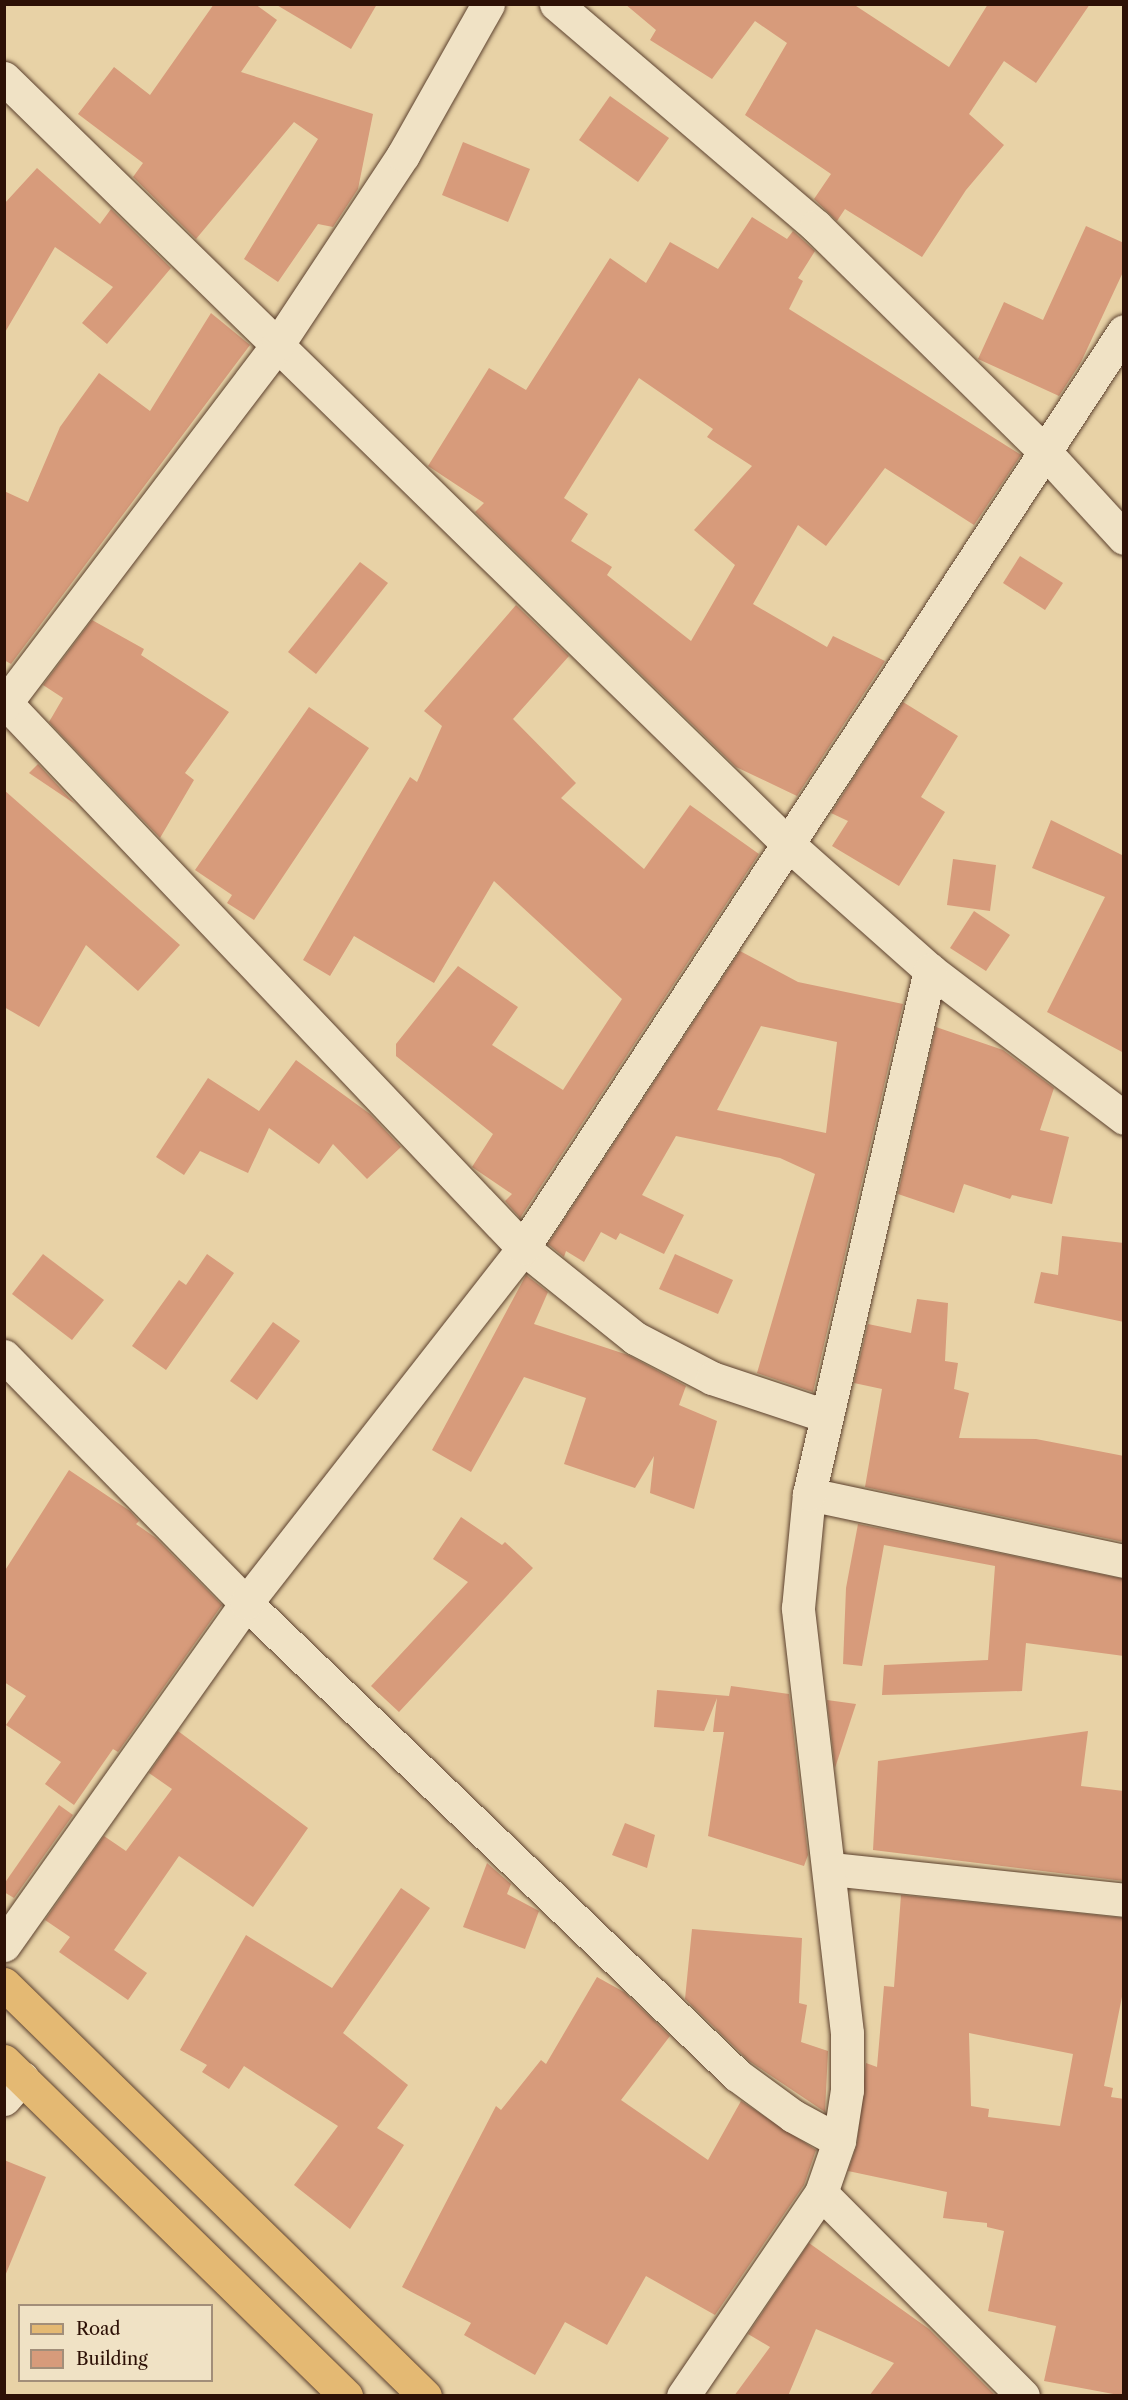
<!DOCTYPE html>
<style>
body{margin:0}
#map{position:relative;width:1128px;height:2400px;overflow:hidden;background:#e8d2a6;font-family:"Libre Caslon Text",serif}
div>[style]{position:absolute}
.building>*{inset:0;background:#d79b7b}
.roads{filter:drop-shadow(0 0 2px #5c412e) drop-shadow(0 0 2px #5c412e)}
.minor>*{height:33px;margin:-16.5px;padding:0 16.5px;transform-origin:16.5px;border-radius:16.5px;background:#f0e2c5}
.major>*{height:33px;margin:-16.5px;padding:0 16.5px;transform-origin:16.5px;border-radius:16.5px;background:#e4b973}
span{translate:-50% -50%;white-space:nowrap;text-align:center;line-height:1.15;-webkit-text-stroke:4.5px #f0e2c5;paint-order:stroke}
.frame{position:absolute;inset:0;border:6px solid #2d1106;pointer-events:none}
.legend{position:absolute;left:18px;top:2304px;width:195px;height:78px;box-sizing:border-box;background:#f0e2c5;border:2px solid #a28e79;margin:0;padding:8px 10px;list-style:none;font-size:18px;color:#2d1106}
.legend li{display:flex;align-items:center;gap:12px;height:30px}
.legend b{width:30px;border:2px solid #a28e79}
</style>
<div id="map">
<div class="building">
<i style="clip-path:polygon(214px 4px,255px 4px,277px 20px,241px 72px,373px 114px,358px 189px,333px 227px,318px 224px,278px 282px,244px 259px,318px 139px,294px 122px,196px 239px,133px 177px,143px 163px,78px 114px,114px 67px,150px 95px)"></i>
<i style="clip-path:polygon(275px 4px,377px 4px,351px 49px)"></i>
<i style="clip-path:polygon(625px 4px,853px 4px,949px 67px,988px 4px,1090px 4px,1036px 83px,1004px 61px,969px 114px,1004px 145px,966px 190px,922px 257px,845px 209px,837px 221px,814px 199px,831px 174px,745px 115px,787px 43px,755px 21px,712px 79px,650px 40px,656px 30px)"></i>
<i style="clip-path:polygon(610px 96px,669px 138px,638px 182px,579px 140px)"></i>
<i style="clip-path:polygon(463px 142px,530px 169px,508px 222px,442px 195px)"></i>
<i style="clip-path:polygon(37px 168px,100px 224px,111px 209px,171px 268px,107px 344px,82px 323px,113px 287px,55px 247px,4px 334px,4px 204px)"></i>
<i style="clip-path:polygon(evenodd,752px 217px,787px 239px,793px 231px,815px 251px,798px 278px,803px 281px,789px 309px,1021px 455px,974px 525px,885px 468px,826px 546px,798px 525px,753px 604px,827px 647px,833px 636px,885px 661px,797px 796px,736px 767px,475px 512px,484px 503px,428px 466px,489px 368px,526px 390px,610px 258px,646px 283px,670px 242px,718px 269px,752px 217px,639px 378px,713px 429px,707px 437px,752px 466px,694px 530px,735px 565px,691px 641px,607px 575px,612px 567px,571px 541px,588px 514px,564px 498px,639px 378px)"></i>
<i style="clip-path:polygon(1086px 226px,1124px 243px,1124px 270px,1081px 362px,1059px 396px,978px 359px,1004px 302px,1043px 320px)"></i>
<i style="clip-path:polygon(211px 313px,250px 345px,11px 664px,4px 660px,4px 491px,28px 502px,60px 427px,99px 373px,150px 411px)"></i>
<i style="clip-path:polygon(1020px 556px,1063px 583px,1045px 610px,1003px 583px)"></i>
<i style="clip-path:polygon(360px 562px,388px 583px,316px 674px,288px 652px)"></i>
<i style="clip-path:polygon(516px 605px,569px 656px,513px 719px,576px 783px,561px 798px,644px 869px,690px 805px,759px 854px,520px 1218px,505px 1201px,512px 1194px,472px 1167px,493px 1134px,396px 1056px,396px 1044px,458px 966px,518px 1007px,492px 1045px,563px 1090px,622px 999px,494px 881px,434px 983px,354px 936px,330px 976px,303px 960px,410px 777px,417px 782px,442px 726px,424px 711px)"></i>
<i style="clip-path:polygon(92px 620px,144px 649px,141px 655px,229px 712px,185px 773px,194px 780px,160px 838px,49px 722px,63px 698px,43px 685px)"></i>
<i style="clip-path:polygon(903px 702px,958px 736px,921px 797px,945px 812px,899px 886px,832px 846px,848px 821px,831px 813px)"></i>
<i style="clip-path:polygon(309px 707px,369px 748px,254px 920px,227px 903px,232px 895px,195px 870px)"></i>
<i style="clip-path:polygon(38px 764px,75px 804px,29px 773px)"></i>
<i style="clip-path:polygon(4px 790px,180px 945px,138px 991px,86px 945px,39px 1027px,4px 1007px)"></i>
<i style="clip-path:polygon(1051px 820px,1124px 856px,1124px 1053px,1047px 1012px,1105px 897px,1032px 868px)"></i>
<i style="clip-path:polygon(953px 859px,996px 865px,990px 911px,947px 905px)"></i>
<i style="clip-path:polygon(974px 911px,1010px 935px,986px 971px,950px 948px)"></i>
<i style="clip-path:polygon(evenodd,740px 951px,798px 982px,903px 1004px,813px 1392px,757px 1373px,815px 1174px,780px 1158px,676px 1136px,642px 1195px,684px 1215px,664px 1254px,620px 1233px,616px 1240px,601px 1232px,584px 1262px,566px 1251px,564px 1257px,548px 1244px,740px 951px,761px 1026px,837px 1042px,826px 1133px,717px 1110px,761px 1026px)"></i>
<i style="clip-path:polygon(936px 1027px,1003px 1050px,1054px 1088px,1040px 1130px,1069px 1137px,1052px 1204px,1012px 1195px,1010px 1199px,964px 1184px,954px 1213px,898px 1194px)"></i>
<i style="clip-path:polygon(296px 1060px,370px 1114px,401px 1147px,367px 1179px,333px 1144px,319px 1164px,269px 1128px,248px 1173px,200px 1151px,184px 1175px,156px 1157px,208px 1078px,259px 1111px)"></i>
<i style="clip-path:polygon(1062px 1236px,1124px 1243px,1124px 1322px,1034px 1303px,1041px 1272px,1058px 1275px)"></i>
<i style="clip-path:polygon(43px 1254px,104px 1300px,72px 1340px,12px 1294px)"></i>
<i style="clip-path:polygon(207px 1254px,234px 1273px,166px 1370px,132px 1346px,179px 1280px,186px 1285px)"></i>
<i style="clip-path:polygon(675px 1254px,733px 1280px,718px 1314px,659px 1289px)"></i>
<i style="clip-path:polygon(526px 1275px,548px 1292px,534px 1324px,628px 1355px,686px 1386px,679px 1405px,717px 1421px,694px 1509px,650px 1493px,654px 1456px,635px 1488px,564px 1464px,586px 1398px,524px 1377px,471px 1472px,432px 1450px)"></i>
<i style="clip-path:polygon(917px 1299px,948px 1303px,945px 1361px,958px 1363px,954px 1389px,969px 1393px,959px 1438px,1036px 1439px,1124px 1456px,1124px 1542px,865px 1487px,882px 1389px,854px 1383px,868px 1324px,911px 1333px)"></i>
<i style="clip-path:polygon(273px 1322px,300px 1341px,257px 1400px,230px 1381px)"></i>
<i style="clip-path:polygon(69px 1470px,130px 1511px,139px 1521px,136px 1524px,156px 1538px,222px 1605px,118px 1752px,113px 1749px,74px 1805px,45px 1784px,61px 1762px,6px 1725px,26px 1696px,4px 1682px,4px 1572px)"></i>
<i style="clip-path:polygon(461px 1517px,502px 1545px,505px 1542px,533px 1568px,399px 1712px,371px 1686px,468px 1582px,433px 1559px)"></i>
<i style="clip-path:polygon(858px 1524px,1124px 1579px,1124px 1656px,1026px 1643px,1022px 1691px,882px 1695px,884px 1665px,988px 1660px,995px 1566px,884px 1545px,862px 1666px,843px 1664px,846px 1588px)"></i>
<i style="clip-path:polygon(731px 1686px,789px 1694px,808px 1855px,804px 1866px,708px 1836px,724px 1732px,713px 1732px,717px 1698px,704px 1731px,654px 1727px,657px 1690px,729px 1696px)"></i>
<i style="clip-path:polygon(827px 1700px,856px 1704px,835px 1768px)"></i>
<i style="clip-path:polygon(178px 1731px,308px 1828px,253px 1907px,179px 1856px,114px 1950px,147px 1973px,128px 2000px,59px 1952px,70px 1937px,45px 1920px,104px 1836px,126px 1851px,172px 1789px,149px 1773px)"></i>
<i style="clip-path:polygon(1088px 1731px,1081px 1786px,1124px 1791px,1124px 1881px,873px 1850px,878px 1761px)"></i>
<i style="clip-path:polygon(59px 1805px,73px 1815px,14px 1898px,4px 1892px,4px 1884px)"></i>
<i style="clip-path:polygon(625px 1823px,655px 1835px,647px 1868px,612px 1855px)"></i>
<i style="clip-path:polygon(487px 1863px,511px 1884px,507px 1894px,539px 1911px,525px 1949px,463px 1927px)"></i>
<i style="clip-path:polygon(401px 1888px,430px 1908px,343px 2033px,408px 2085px,377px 2128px,404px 2145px,350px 2229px,294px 2185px,338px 2126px,244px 2066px,229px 2089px,202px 2072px,207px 2065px,180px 2050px,246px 1935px,332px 1988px)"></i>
<i style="clip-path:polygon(evenodd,901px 1895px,1124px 1918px,1124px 1987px,1104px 2086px,1113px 2088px,1111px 2097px,1124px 2099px,1124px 2396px,1044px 2381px,1056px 2326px,988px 2311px,1004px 2231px,987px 2227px,987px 2223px,943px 2218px,947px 2192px,848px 2171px,857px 2144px,866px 2063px,877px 2067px,884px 1986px,894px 1987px,901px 1895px,969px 2033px,1073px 2054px,1060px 2126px,988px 2117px,989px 2109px,971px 2106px,969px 2033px)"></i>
<i style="clip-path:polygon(692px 1929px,802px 1938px,799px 2003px,807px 2005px,801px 2042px,828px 2051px,825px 2112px,749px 2061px,685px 1999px)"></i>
<i style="clip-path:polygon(597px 1977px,624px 1992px,670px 2036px,621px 2100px,708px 2160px,741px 2101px,816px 2150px,804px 2185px,715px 2315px,646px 2276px,607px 2345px,565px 2322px,535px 2375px,464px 2335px,471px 2323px,402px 2287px,496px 2106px,501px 2110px,541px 2060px,546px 2064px)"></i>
<i style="clip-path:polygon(4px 2160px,46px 2177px,5px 2276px,4px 2276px)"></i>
<i style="clip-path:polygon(809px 2243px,929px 2329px,996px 2396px,869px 2396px,894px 2363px,816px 2329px,788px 2396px,734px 2396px,770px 2347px,748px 2334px)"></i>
</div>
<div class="roads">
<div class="minor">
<i style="left:556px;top:4px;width:342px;rotate:40.5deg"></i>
<i style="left:816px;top:226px;width:323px;rotate:44.6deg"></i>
<i style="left:1046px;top:453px;width:115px;rotate:47.5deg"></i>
<i style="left:4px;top:78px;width:1096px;rotate:44.33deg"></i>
<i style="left:788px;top:844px;width:190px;rotate:41.6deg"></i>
<i style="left:930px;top:970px;width:244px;rotate:37.3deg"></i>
<i style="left:4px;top:701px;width:754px;rotate:46.5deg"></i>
<i style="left:523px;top:1248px;width:144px;rotate:38.8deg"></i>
<i style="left:635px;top:1338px;width:87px;rotate:27.5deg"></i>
<i style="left:712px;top:1378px;width:120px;rotate:18.4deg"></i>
<i style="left:4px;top:705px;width:453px;rotate:-52.8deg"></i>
<i style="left:278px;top:344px;width:227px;rotate:-56.5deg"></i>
<i style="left:403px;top:155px;width:173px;rotate:-60.6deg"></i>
<i style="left:4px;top:1356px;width:346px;rotate:45.6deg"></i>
<i style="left:246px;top:1603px;width:681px;rotate:43.87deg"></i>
<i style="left:737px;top:2075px;width:69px;rotate:36.2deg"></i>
<i style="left:793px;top:2116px;width:52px;rotate:28.5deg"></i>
<i style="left:809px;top:1494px;width:322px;rotate:12deg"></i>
<i style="left:831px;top:1869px;width:295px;rotate:6deg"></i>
<i style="left:4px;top:1945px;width:419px;rotate:-54.7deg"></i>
<i style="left:246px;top:1603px;width:450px;rotate:-52deg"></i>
<i style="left:523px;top:1248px;width:1096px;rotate:-56.76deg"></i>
<i style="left:4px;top:2099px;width:28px;rotate:-49deg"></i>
<i style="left:821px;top:2193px;width:286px;rotate:45.1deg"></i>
<i style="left:683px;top:2396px;width:245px;rotate:-55.8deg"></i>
<i style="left:821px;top:2193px;width:55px;rotate:-70.9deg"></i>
<i style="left:839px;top:2141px;width:52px;rotate:-81.1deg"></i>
<i style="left:847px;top:2090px;width:57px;rotate:-90deg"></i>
<i style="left:847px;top:2033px;width:428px;rotate:-96.6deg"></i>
<i style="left:798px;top:1608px;width:115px;rotate:-84.5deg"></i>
<i style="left:809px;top:1494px;width:538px;rotate:-77deg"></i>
</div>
<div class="major">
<i style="left:4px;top:1984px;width:589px;rotate:44.38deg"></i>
<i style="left:4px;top:2061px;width:479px;rotate:44.4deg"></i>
</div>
</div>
<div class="frame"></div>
<ul class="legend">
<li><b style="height:8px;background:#e4b973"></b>Road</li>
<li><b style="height:16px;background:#d79b7b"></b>Building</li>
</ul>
</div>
